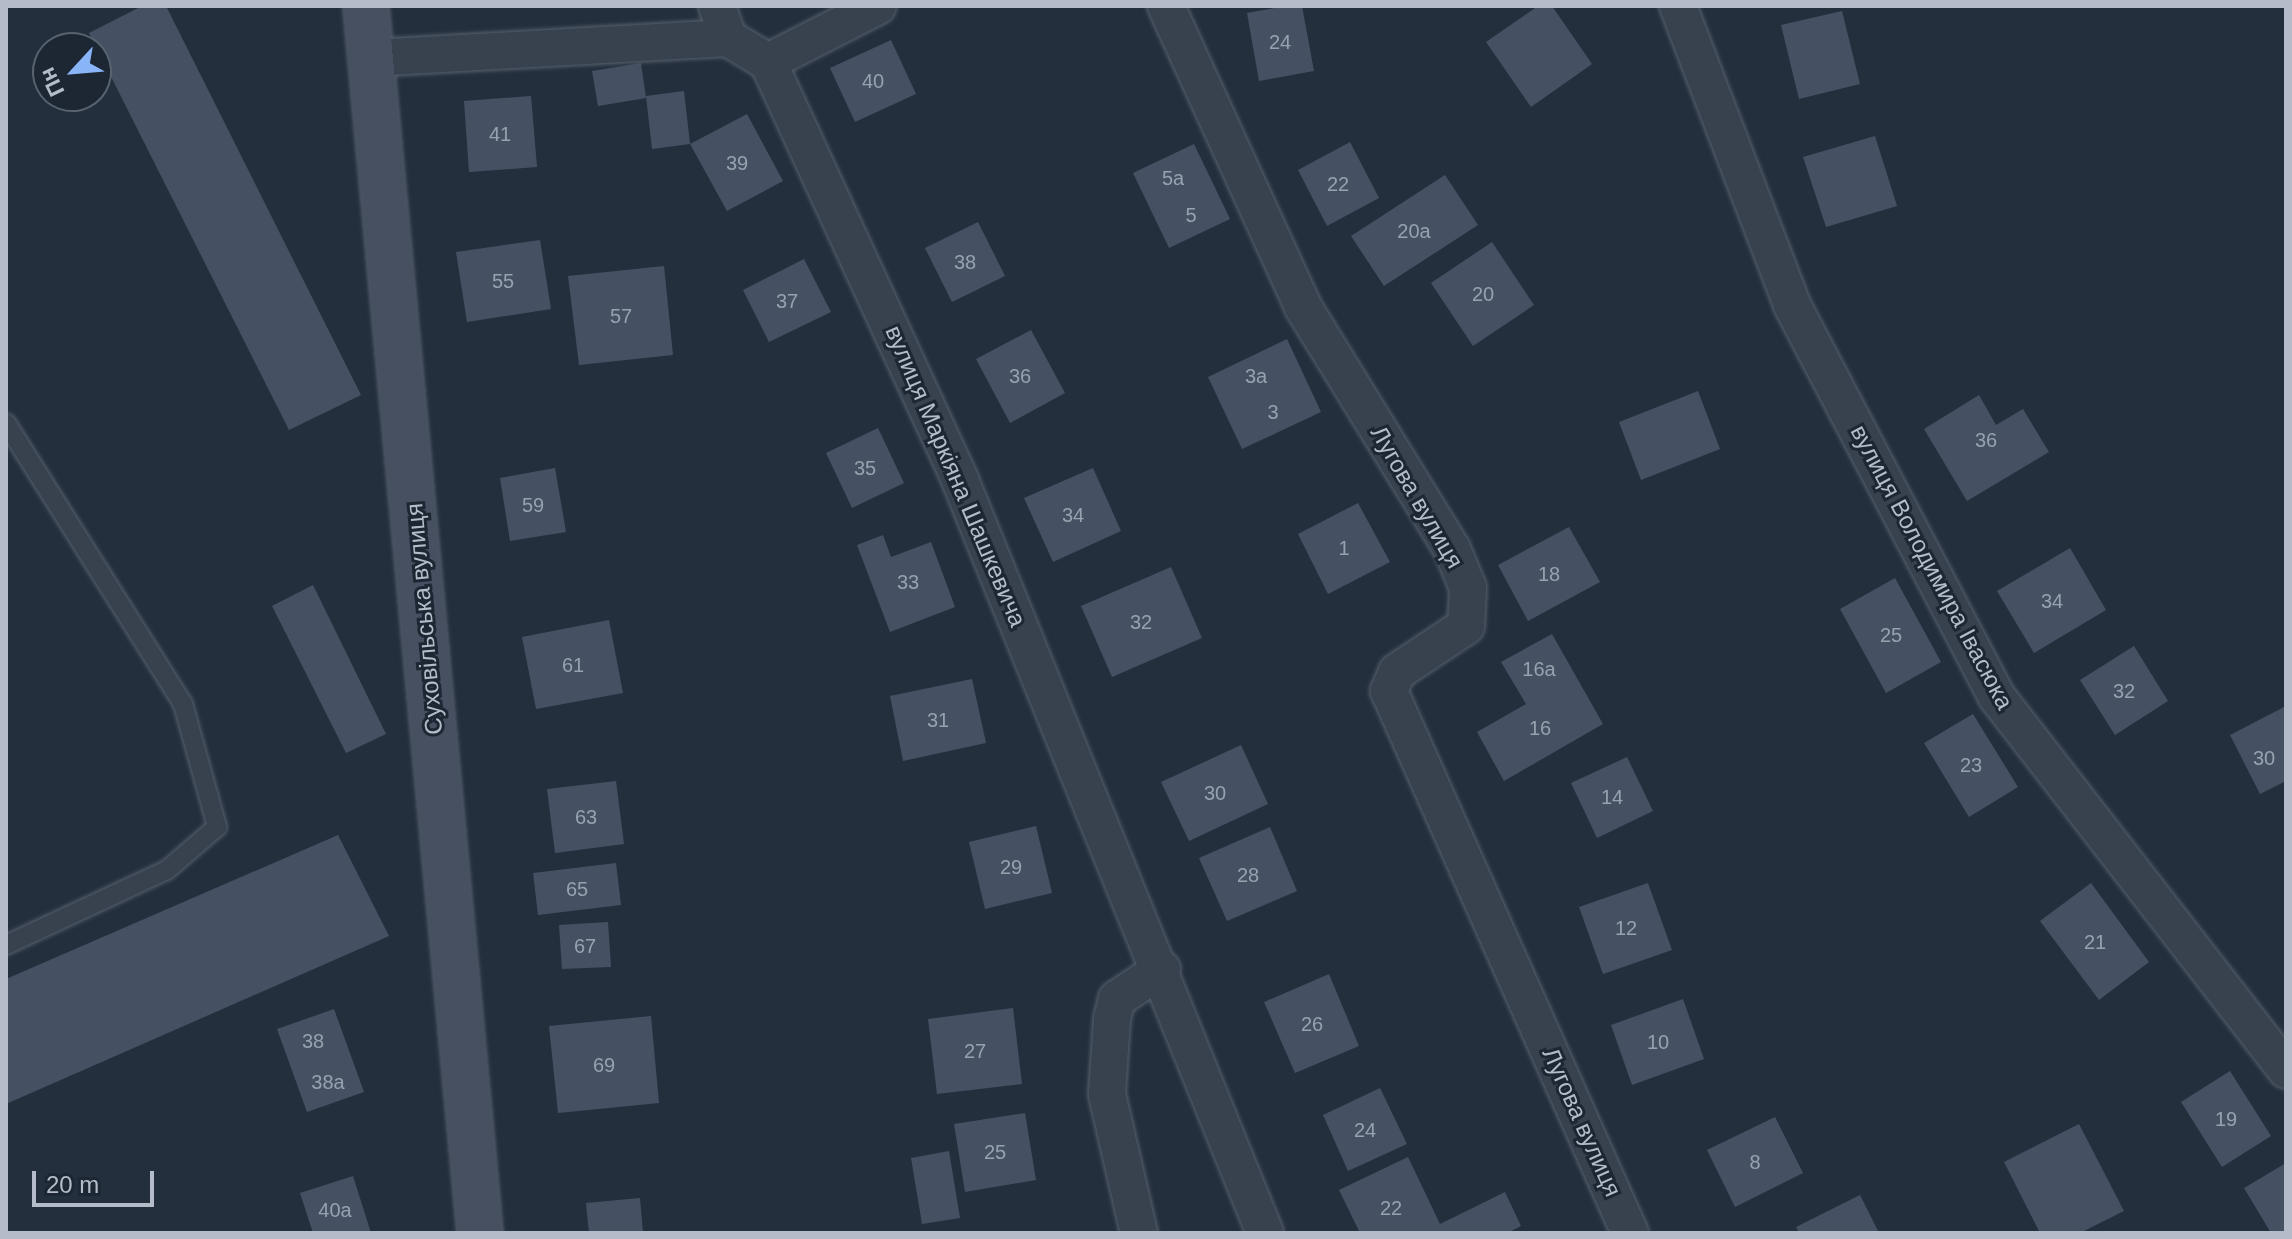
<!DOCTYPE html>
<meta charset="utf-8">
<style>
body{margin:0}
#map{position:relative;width:2292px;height:1239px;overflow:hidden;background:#242f3e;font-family:Helvetica,sans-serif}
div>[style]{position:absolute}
.building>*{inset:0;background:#455162}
.roads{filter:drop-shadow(0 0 2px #565f6c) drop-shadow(0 0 2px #565f6c)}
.lane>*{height:18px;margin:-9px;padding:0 9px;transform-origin:9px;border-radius:9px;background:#38414e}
.street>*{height:36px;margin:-18px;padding:0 18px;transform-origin:18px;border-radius:18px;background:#38414e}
.secondary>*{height:44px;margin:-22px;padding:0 22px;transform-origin:22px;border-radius:22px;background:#465061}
span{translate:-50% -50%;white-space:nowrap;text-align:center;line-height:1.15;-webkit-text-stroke:6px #1d2633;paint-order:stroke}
.number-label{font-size:20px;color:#98a1af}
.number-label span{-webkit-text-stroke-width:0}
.street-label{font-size:24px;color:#b4bcc9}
.frame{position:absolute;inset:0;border:8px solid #b4bcc9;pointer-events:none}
.north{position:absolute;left:32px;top:32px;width:80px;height:80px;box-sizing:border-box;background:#1d2633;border:2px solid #59626f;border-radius:50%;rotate:244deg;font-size:22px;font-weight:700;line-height:32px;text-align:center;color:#b4bcc9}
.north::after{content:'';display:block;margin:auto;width:28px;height:36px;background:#8ab4f8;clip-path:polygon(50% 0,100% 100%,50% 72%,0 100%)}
.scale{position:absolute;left:32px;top:1171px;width:122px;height:36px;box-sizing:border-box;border:4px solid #b4bcc9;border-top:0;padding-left:10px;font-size:24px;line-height:28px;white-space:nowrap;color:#b4bcc9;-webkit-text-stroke:6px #1d2633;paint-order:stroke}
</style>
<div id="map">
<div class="building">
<i style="clip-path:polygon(142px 6px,166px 6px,361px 395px,289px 430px,89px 33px)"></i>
<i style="clip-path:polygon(1286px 6px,1302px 6px,1314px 71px,1259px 81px,1247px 13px)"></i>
<i style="clip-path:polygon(1538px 6px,1552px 6px,1592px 64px,1531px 107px,1486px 42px)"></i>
<i style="clip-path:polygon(1842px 11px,1860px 84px,1799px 99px,1781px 25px)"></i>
<i style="clip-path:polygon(891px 40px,916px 94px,855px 122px,830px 68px)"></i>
<i style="clip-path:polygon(641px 63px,646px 98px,598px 106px,592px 71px)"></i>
<i style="clip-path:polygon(684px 91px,690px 144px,652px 149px,646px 96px)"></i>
<i style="clip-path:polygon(531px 96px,537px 167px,469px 172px,464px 101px)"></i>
<i style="clip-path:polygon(747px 114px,783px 181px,727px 211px,690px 144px)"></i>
<i style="clip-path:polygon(1875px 136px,1897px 206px,1826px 227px,1803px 157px)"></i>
<i style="clip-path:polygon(1350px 142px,1379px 198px,1327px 226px,1298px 170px)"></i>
<i style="clip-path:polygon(1194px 144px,1230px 219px,1169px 248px,1133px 173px)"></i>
<i style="clip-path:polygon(1445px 175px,1478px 225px,1384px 286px,1351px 236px)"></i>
<i style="clip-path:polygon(978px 222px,1005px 276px,952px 302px,925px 248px)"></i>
<i style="clip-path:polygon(540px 240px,551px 309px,467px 322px,456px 252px)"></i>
<i style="clip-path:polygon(1492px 242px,1534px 305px,1473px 346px,1431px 283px)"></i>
<i style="clip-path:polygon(804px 259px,831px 312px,769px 342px,743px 290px)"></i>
<i style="clip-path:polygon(664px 266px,673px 355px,579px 365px,568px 276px)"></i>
<i style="clip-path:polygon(1031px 330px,1065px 393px,1010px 423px,976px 359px)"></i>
<i style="clip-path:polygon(1287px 339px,1321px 412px,1242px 449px,1208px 377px)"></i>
<i style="clip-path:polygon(1698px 391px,1720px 449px,1641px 480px,1619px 422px)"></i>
<i style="clip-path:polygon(1979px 395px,1996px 425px,2023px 409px,2049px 452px,1967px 501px,1924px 429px)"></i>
<i style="clip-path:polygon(878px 428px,904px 483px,852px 508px,826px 453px)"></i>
<i style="clip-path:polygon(555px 468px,566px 532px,510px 541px,500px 478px)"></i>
<i style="clip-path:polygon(1093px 468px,1121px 531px,1053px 562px,1024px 498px)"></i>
<i style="clip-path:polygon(1358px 503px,1390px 562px,1328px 594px,1298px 534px)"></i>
<i style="clip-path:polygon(1569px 527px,1600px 582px,1528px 621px,1498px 565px)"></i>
<i style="clip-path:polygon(883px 535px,891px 557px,931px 542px,955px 607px,890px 632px,857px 545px)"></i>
<i style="clip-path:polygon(2070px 548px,2106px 610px,2034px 653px,1997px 591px)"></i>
<i style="clip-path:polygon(1171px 567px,1202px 638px,1112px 677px,1081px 606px)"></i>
<i style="clip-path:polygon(1895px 578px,1941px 662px,1886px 693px,1840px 609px)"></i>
<i style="clip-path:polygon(313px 585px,386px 734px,346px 753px,272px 606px)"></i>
<i style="clip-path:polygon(609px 620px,623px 693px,536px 709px,522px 637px)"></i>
<i style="clip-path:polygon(1552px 634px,1603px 724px,1504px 781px,1477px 732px,1526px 704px,1501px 662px)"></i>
<i style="clip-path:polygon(2134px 646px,2168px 701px,2115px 735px,2080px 680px)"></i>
<i style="clip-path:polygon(972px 679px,986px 743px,903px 761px,890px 696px)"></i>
<i style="clip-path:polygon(2286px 706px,2286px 781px,2260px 794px,2230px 735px)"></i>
<i style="clip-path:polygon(1973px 714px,2018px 787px,1969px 817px,1924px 743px)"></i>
<i style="clip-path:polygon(1241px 745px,1268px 804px,1189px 841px,1161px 782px)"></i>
<i style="clip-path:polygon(1627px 757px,1653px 811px,1597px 838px,1571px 783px)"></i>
<i style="clip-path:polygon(616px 781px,624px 844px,555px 853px,547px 789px)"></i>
<i style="clip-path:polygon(1036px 826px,1052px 893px,985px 909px,969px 842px)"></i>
<i style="clip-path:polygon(1270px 827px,1297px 891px,1227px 921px,1199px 858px)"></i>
<i style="clip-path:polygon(338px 835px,389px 936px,6px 1104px,6px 979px)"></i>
<i style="clip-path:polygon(616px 863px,621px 905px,538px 915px,533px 873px)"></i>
<i style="clip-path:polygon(1648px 883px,1672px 950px,1603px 974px,1579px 907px)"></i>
<i style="clip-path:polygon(2091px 883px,2149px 962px,2099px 1000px,2040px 921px)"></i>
<i style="clip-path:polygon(608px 922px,611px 967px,562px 969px,559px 925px)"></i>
<i style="clip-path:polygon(1329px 974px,1359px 1046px,1295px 1073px,1264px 1002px)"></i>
<i style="clip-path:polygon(1683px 999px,1704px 1059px,1632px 1085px,1611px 1025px)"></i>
<i style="clip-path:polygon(1013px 1008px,1022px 1084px,937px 1094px,928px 1019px)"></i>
<i style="clip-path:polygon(334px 1009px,364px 1092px,307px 1112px,277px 1029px)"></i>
<i style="clip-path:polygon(651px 1016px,659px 1103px,558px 1113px,549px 1026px)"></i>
<i style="clip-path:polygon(2230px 1071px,2271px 1136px,2222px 1167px,2181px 1102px)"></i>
<i style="clip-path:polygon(1380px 1088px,1407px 1144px,1348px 1171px,1323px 1115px)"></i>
<i style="clip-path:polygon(1025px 1113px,1036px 1180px,965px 1192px,954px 1124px)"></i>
<i style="clip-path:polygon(1775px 1117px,1803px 1173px,1735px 1207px,1707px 1150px)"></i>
<i style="clip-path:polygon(2079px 1124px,2124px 1211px,2080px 1233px,2040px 1233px,2004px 1162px)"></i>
<i style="clip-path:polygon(949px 1151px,960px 1218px,922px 1224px,911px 1158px)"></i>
<i style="clip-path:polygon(1408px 1157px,1440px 1224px,1505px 1192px,1521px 1226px,1507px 1233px,1360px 1233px,1339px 1190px)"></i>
<i style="clip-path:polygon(2286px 1163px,2286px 1233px,2271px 1233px,2244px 1188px)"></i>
<i style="clip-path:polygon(353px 1176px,371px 1233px,313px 1233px,300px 1193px)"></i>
<i style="clip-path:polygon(1860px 1195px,1879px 1233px,1799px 1233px,1796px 1227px)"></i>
<i style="clip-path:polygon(640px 1198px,643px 1233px,589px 1233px,586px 1203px)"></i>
</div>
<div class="roads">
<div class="lane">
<i style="left:6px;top:423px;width:332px;rotate:57.8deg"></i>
<i style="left:183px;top:704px;width:128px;rotate:74.5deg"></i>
<i style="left:217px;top:827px;width:66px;rotate:139.3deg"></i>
<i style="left:167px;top:870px;width:178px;rotate:155deg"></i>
</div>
<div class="street">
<i style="left:717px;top:6px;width:34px;rotate:71deg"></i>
<i style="left:728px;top:38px;width:47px;rotate:31deg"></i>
<i style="left:768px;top:62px;width:460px;rotate:65.3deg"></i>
<i style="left:960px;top:480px;width:812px;rotate:67.95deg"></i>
<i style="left:1166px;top:6px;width:331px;rotate:65.5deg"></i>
<i style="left:1303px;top:307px;width:284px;rotate:58.4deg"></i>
<i style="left:1452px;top:549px;width:42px;rotate:67.7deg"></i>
<i style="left:1468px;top:588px;width:38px;rotate:93deg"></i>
<i style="left:1466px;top:626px;width:83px;rotate:146.3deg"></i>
<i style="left:1397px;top:672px;width:21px;rotate:113deg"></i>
<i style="left:1389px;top:691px;width:593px;rotate:66.03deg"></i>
<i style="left:1678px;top:6px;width:320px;rotate:69.1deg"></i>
<i style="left:1792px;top:305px;width:442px;rotate:62.4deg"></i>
<i style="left:1997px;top:697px;width:472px;rotate:52.2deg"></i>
<i style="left:372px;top:58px;width:357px;rotate:-3.2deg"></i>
<i style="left:768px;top:62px;width:123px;rotate:-27deg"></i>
<i style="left:1139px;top:1233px;width:143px;rotate:-103deg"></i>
<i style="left:1107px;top:1094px;width:75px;rotate:-86.2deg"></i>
<i style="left:1112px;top:1019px;width:21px;rotate:-76deg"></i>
<i style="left:1117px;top:999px;width:54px;rotate:-33.7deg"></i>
</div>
<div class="secondary">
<i style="left:366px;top:6px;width:1232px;rotate:84.69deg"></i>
</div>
</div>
<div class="number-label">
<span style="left:1280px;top:42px">24</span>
<span style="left:873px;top:81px">40</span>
<span style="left:500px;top:134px">41</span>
<span style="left:737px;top:163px">39</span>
<span style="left:1173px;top:178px">5а</span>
<span style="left:1338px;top:184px">22</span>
<span style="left:1191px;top:215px">5</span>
<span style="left:1414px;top:231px">20а</span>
<span style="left:965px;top:262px">38</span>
<span style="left:503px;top:281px">55</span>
<span style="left:1483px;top:294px">20</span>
<span style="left:787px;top:301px">37</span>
<span style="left:621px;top:316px">57</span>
<span style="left:1020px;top:376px">36</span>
<span style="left:1256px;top:376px">3а</span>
<span style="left:1273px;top:412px">3</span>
<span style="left:1986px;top:440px">36</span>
<span style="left:865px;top:468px">35</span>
<span style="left:533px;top:505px">59</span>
<span style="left:1073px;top:515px">34</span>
<span style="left:1344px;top:548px">1</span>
<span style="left:1549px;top:574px">18</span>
<span style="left:908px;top:582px">33</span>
<span style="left:2052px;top:601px">34</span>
<span style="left:1141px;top:622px">32</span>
<span style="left:1891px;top:635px">25</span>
<span style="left:573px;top:665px">61</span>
<span style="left:1539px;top:669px">16а</span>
<span style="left:2124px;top:691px">32</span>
<span style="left:938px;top:720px">31</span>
<span style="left:1540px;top:728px">16</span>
<span style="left:2264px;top:758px">30</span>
<span style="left:1971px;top:765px">23</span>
<span style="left:1215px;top:793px">30</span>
<span style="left:1612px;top:797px">14</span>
<span style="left:586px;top:817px">63</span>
<span style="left:1011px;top:867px">29</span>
<span style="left:1248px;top:875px">28</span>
<span style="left:577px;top:889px">65</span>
<span style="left:1626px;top:928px">12</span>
<span style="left:2095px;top:942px">21</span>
<span style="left:585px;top:946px">67</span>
<span style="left:1312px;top:1024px">26</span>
<span style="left:313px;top:1041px">38</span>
<span style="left:1658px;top:1042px">10</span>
<span style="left:975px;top:1051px">27</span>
<span style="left:604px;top:1065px">69</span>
<span style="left:328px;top:1082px">38а</span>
<span style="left:2226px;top:1119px">19</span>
<span style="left:1365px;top:1130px">24</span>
<span style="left:995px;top:1152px">25</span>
<span style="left:1755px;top:1162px">8</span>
<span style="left:1391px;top:1208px">22</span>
<span style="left:335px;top:1210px">40а</span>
</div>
<div class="street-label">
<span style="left:956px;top:476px;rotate:67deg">вулиця Маркіяна Шашкевича</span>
<span style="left:1417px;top:497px;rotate:60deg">Лугова вулиця</span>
<span style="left:1932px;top:567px;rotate:62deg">вулиця Володимира Івасюка</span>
<span style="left:424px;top:619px;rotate:-95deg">Суховільська вулиця</span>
<span style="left:1582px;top:1122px;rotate:66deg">Лугова вулиця</span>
</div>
<div class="frame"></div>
<div class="north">Пн</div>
<div class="scale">20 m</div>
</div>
